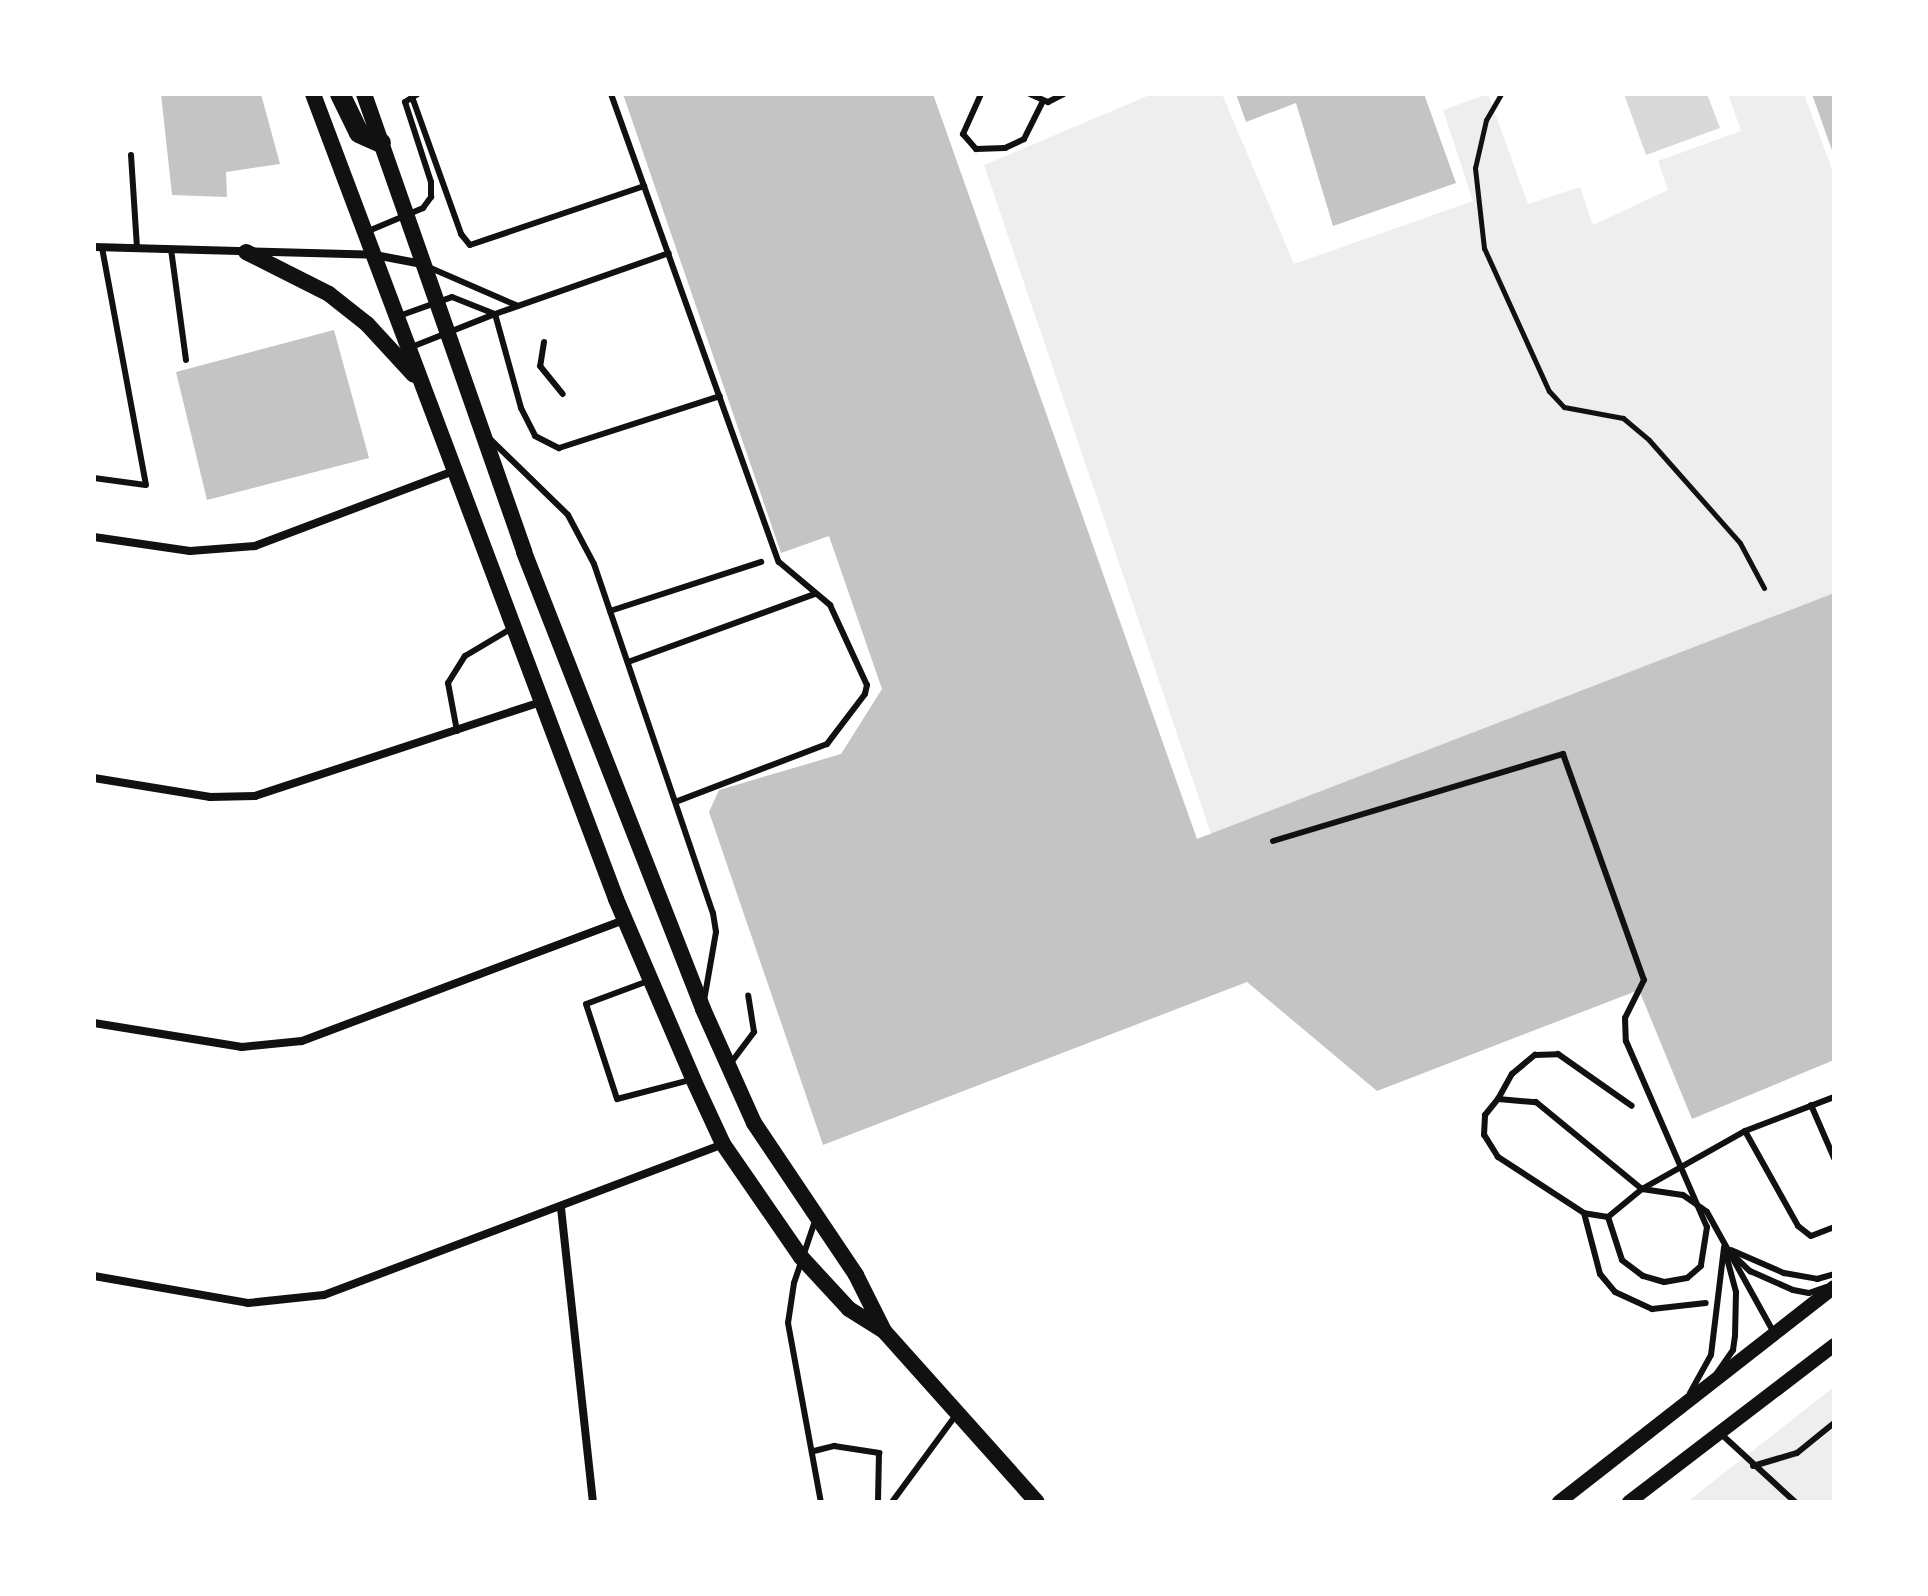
<!DOCTYPE html>
<style>
body{margin:0}
#map{position:relative;width:1928px;height:1596px;overflow:hidden;background:#fff;font-family:"Varela Round",sans-serif}
div>[style]{position:absolute}
.green>*{inset:0;background:#eee}
.water>*{inset:0;background:#d9d9d9}
.building>*{inset:0;background:#c4c4c4}
.path>*{height:5px;margin:-2.5px;padding:0 2.5px;transform-origin:2.5px;border-radius:2.5px;background:#111}
.service>*{height:6px;margin:-3px;padding:0 3px;transform-origin:3px;border-radius:3px;background:#111}
.minor>*{height:8px;margin:-4px;padding:0 4px;transform-origin:4px;border-radius:4px;background:#111}
.tertiary>*{height:14px;margin:-7px;padding:0 7px;transform-origin:7px;border-radius:7px;background:#111}
.secondary>*{height:16px;margin:-8px;padding:0 8px;transform-origin:8px;border-radius:8px;background:#111}
.primary>*{height:20px;margin:-10px;padding:0 10px;transform-origin:10px;border-radius:10px;background:#111}
span{translate:-50% -50%;white-space:nowrap;text-align:center;line-height:1.15;-webkit-text-stroke:8px #fff;paint-order:stroke}
.frame{position:absolute;inset:0;border:96px solid #fff;pointer-events:none}
</style>
<div id="map">
<div class="green">
<i style="clip-path:polygon(1152px 94px,1222px 94px,1294px 264px,1473px 201px,1443px 110px,1488px 94px,1528px 204px,1580px 187px,1593px 225px,1668px 190px,1658px 161px,1741px 131px,1728px 94px,1804px 94px,1834px 174px,1834px 593px,1211px 834px,984px 165px)"></i>
<i style="clip-path:polygon(1834px 1387px,1834px 1502px,1687px 1502px)"></i>
</div>
<div class="water">
<i style="clip-path:polygon(1624px 94px,1707px 94px,1720px 128px,1646px 155px)"></i>
</div>
<div class="building">
<i style="clip-path:polygon(161px 94px,261px 94px,280px 164px,226px 172px,227px 197px,172px 195px)"></i>
<i style="clip-path:polygon(623px 94px,933px 94px,1197px 839px,1834px 593px,1834px 1060px,1692px 1119px,1639px 990px,1377px 1091px,1247px 982px,823px 1145px,709px 812px,719px 790px,841px 754px,882px 689px,829px 536px,781px 553px)"></i>
<i style="clip-path:polygon(1236px 94px,1424px 94px,1456px 183px,1333px 226px,1296px 103px,1246px 122px)"></i>
<i style="clip-path:polygon(1812px 94px,1834px 94px,1834px 156px)"></i>
<i style="clip-path:polygon(334px 330px,369px 458px,207px 500px,176px 372px)"></i>
</div>
<div class="path">
<i style="left:1501px;top:94px;width:30px;rotate:120deg"></i>
<i style="left:1486px;top:120px;width:49px;rotate:102.9deg"></i>
<i style="left:1475px;top:168px;width:81px;rotate:83.6deg"></i>
<i style="left:1484px;top:248px;width:157px;rotate:65.6deg"></i>
<i style="left:1549px;top:391px;width:22px;rotate:47deg"></i>
<i style="left:1564px;top:407px;width:60px;rotate:10.6deg"></i>
<i style="left:1623px;top:418px;width:34px;rotate:40deg"></i>
<i style="left:1649px;top:440px;width:137px;rotate:48.5deg"></i>
<i style="left:1740px;top:543px;width:51px;rotate:61.9deg"></i>
</div>
<div class="service">
<i style="left:411px;top:94px;width:149px;rotate:70.3deg"></i>
<i style="left:461px;top:234px;width:14px;rotate:51deg"></i>
<i style="left:470px;top:245px;width:184px;rotate:-18.7deg"></i>
<i style="left:611px;top:94px;width:497px;rotate:70.3deg"></i>
<i style="left:779px;top:562px;width:67px;rotate:40.1deg"></i>
<i style="left:830px;top:605px;width:88px;rotate:65.2deg"></i>
<i style="left:867px;top:685px;width:9px;rotate:103deg"></i>
<i style="left:865px;top:694px;width:63px;rotate:127.2deg"></i>
<i style="left:827px;top:744px;width:160px;rotate:159.1deg"></i>
<i style="left:981px;top:94px;width:44px;rotate:114.2deg"></i>
<i style="left:963px;top:134px;width:20px;rotate:49deg"></i>
<i style="left:976px;top:149px;width:29px;rotate:-2deg"></i>
<i style="left:1005px;top:148px;width:21px;rotate:-25deg"></i>
<i style="left:1024px;top:139px;width:42px;rotate:-63.4deg"></i>
<i style="left:1030px;top:94px;width:20px;rotate:24deg"></i>
<i style="left:1048px;top:102px;width:18px;rotate:-27deg"></i>
<i style="left:131px;top:155px;width:94px;rotate:86.3deg"></i>
<i style="left:366px;top:232px;width:62px;rotate:-22.8deg"></i>
<i style="left:423px;top:208px;width:14px;rotate:-54deg"></i>
<i style="left:431px;top:197px;width:15px;rotate:-90deg"></i>
<i style="left:431px;top:182px;width:84px;rotate:-108deg"></i>
<i style="left:405px;top:102px;width:15px;rotate:-32deg"></i>
<i style="left:171px;top:249px;width:112px;rotate:82.3deg"></i>
<i style="left:426px;top:266px;width:100px;rotate:23.5deg"></i>
<i style="left:399px;top:316px;width:56px;rotate:-19.7deg"></i>
<i style="left:452px;top:297px;width:46px;rotate:21.6deg"></i>
<i style="left:495px;top:314px;width:184px;rotate:-19.3deg"></i>
<i style="left:544px;top:342px;width:24px;rotate:99deg"></i>
<i style="left:540px;top:366px;width:36px;rotate:51deg"></i>
<i style="left:409px;top:348px;width:92px;rotate:-21.6deg"></i>
<i style="left:495px;top:314px;width:98px;rotate:74.5deg"></i>
<i style="left:521px;top:408px;width:31px;rotate:63deg"></i>
<i style="left:535px;top:436px;width:27px;rotate:27deg"></i>
<i style="left:559px;top:448px;width:169px;rotate:-17.9deg"></i>
<i style="left:491px;top:440px;width:107px;rotate:44.2deg"></i>
<i style="left:568px;top:515px;width:55px;rotate:62deg"></i>
<i style="left:594px;top:564px;width:369px;rotate:71.2deg"></i>
<i style="left:713px;top:913px;width:19px;rotate:81deg"></i>
<i style="left:716px;top:932px;width:70px;rotate:99.9deg"></i>
<i style="left:94px;top:478px;width:52px;rotate:7.7deg"></i>
<i style="left:146px;top:485px;width:242px;rotate:-100.5deg"></i>
<i style="left:610px;top:611px;width:159px;rotate:-18deg"></i>
<i style="left:628px;top:662px;width:199px;rotate:-20deg"></i>
<i style="left:457px;top:731px;width:49px;rotate:-100.6deg"></i>
<i style="left:448px;top:683px;width:32px;rotate:-58deg"></i>
<i style="left:465px;top:656px;width:55px;rotate:-30.8deg"></i>
<i style="left:1273px;top:841px;width:303px;rotate:-16.7deg"></i>
<i style="left:1563px;top:754px;width:240px;rotate:70.3deg"></i>
<i style="left:1644px;top:980px;width:42px;rotate:116.6deg"></i>
<i style="left:1625px;top:1018px;width:23px;rotate:88deg"></i>
<i style="left:1626px;top:1041px;width:203px;rotate:66.5deg"></i>
<i style="left:1707px;top:1227px;width:39px;rotate:99deg"></i>
<i style="left:1701px;top:1266px;width:18px;rotate:139deg"></i>
<i style="left:1687px;top:1278px;width:23px;rotate:170deg"></i>
<i style="left:1664px;top:1282px;width:22px;rotate:-164deg"></i>
<i style="left:1643px;top:1276px;width:26px;rotate:-143deg"></i>
<i style="left:1622px;top:1260px;width:45px;rotate:-108deg"></i>
<i style="left:1608px;top:1217px;width:24px;rotate:-171deg"></i>
<i style="left:1584px;top:1213px;width:103px;rotate:-146.9deg"></i>
<i style="left:1498px;top:1157px;width:26px;rotate:-122deg"></i>
<i style="left:1484px;top:1135px;width:20px;rotate:-87deg"></i>
<i style="left:1485px;top:1115px;width:21px;rotate:-51deg"></i>
<i style="left:1498px;top:1099px;width:38px;rotate:5deg"></i>
<i style="left:1536px;top:1102px;width:137px;rotate:39.4deg"></i>
<i style="left:1642px;top:1189px;width:41px;rotate:8.3deg"></i>
<i style="left:1683px;top:1195px;width:29px;rotate:35deg"></i>
<i style="left:1707px;top:1212px;width:138px;rotate:61deg"></i>
<i style="left:648px;top:981px;width:66px;rotate:159.6deg"></i>
<i style="left:586px;top:1004px;width:100px;rotate:71.9deg"></i>
<i style="left:617px;top:1099px;width:75px;rotate:-14.6deg"></i>
<i style="left:730px;top:1064px;width:40px;rotate:-53deg"></i>
<i style="left:754px;top:1032px;width:37px;rotate:-99deg"></i>
<i style="left:1498px;top:1099px;width:29px;rotate:-61deg"></i>
<i style="left:1512px;top:1074px;width:30px;rotate:-40deg"></i>
<i style="left:1535px;top:1055px;width:23px;rotate:-2deg"></i>
<i style="left:1558px;top:1054px;width:90px;rotate:35.1deg"></i>
<i style="left:1811px;top:1105px;width:58px;rotate:66.5deg"></i>
<i style="left:1745px;top:1131px;width:109px;rotate:60.8deg"></i>
<i style="left:1798px;top:1226px;width:16px;rotate:38deg"></i>
<i style="left:1811px;top:1236px;width:25px;rotate:-21deg"></i>
<i style="left:1584px;top:1213px;width:63px;rotate:75.3deg"></i>
<i style="left:1600px;top:1274px;width:23px;rotate:50deg"></i>
<i style="left:1615px;top:1292px;width:41px;rotate:24.7deg"></i>
<i style="left:1652px;top:1309px;width:54px;rotate:-6.3deg"></i>
<i style="left:1608px;top:1217px;width:44px;rotate:-39.5deg"></i>
<i style="left:1642px;top:1189px;width:118px;rotate:-29.4deg"></i>
<i style="left:1745px;top:1131px;width:95px;rotate:-20.9deg"></i>
<i style="left:815px;top:1221px;width:65px;rotate:108.7deg"></i>
<i style="left:794px;top:1283px;width:40px;rotate:98.5deg"></i>
<i style="left:788px;top:1323px;width:182px;rotate:79.6deg"></i>
<i style="left:1731px;top:1250px;width:58px;rotate:23.5deg"></i>
<i style="left:1784px;top:1273px;width:34px;rotate:10deg"></i>
<i style="left:1817px;top:1279px;width:18px;rotate:-16deg"></i>
<i style="left:1730px;top:1252px;width:28px;rotate:44deg"></i>
<i style="left:1750px;top:1271px;width:47px;rotate:23.8deg"></i>
<i style="left:1793px;top:1290px;width:16px;rotate:11deg"></i>
<i style="left:1809px;top:1293px;width:18px;rotate:-19deg"></i>
<i style="left:1717px;top:1373px;width:28px;rotate:-55deg"></i>
<i style="left:1733px;top:1350px;width:14px;rotate:-82deg"></i>
<i style="left:1735px;top:1336px;width:44px;rotate:-88.7deg"></i>
<i style="left:1736px;top:1292px;width:39px;rotate:-105deg"></i>
<i style="left:1690px;top:1393px;width:43px;rotate:-61.1deg"></i>
<i style="left:1711px;top:1355px;width:109px;rotate:-83.1deg"></i>
<i style="left:1720px;top:1433px;width:102px;rotate:42.6deg"></i>
<i style="left:814px;top:1451px;width:21px;rotate:-14deg"></i>
<i style="left:834px;top:1446px;width:46px;rotate:8.8deg"></i>
<i style="left:879px;top:1453px;width:49px;rotate:91.2deg"></i>
<i style="left:1753px;top:1466px;width:46px;rotate:-16.5deg"></i>
<i style="left:1797px;top:1453px;width:48px;rotate:-39deg"></i>
<i style="left:892px;top:1502px;width:108px;rotate:-53.7deg"></i>
</div>
<div class="minor">
<i style="left:94px;top:247px;width:281px;rotate:1.6deg"></i>
<i style="left:375px;top:255px;width:48px;rotate:10.8deg"></i>
<i style="left:94px;top:537px;width:97px;rotate:8.3deg"></i>
<i style="left:190px;top:551px;width:65px;rotate:-4.4deg"></i>
<i style="left:255px;top:546px;width:213px;rotate:-20.7deg"></i>
<i style="left:94px;top:778px;width:118px;rotate:9.3deg"></i>
<i style="left:210px;top:797px;width:45px;rotate:-1.3deg"></i>
<i style="left:255px;top:796px;width:301px;rotate:-18.2deg"></i>
<i style="left:94px;top:1023px;width:150px;rotate:9.2deg"></i>
<i style="left:242px;top:1047px;width:60px;rotate:-5.7deg"></i>
<i style="left:302px;top:1041px;width:344px;rotate:-20.6deg"></i>
<i style="left:561px;top:1208px;width:296px;rotate:83.8deg"></i>
<i style="left:94px;top:1276px;width:156px;rotate:9.9deg"></i>
<i style="left:248px;top:1303px;width:76px;rotate:-6deg"></i>
<i style="left:324px;top:1295px;width:427px;rotate:-20.7deg"></i>
</div>
<div class="tertiary">
<i style="left:1559px;top:1502px;width:349px;rotate:-38deg"></i>
<i style="left:1629px;top:1502px;width:258px;rotate:-37.4deg"></i>
</div>
<div class="secondary">
<i style="left:313px;top:94px;width:860px;rotate:69.37deg"></i>
<i style="left:616px;top:899px;width:196px;rotate:66.8deg"></i>
<i style="left:693px;top:1079px;width:72px;rotate:65.2deg"></i>
<i style="left:723px;top:1144px;width:137px;rotate:55.4deg"></i>
<i style="left:801px;top:1257px;width:71px;rotate:47.3deg"></i>
<i style="left:849px;top:1309px;width:41px;rotate:32.2deg"></i>
<i style="left:364px;top:94px;width:485px;rotate:70.7deg"></i>
<i style="left:524px;top:552px;width:491px;rotate:68.6deg"></i>
<i style="left:703px;top:1009px;width:125px;rotate:65.9deg"></i>
<i style="left:754px;top:1123px;width:183px;rotate:56.1deg"></i>
<i style="left:856px;top:1275px;width:63px;rotate:63.4deg"></i>
<i style="left:884px;top:1331px;width:229px;rotate:48.2deg"></i>
<i style="left:246px;top:252px;width:93px;rotate:26.8deg"></i>
<i style="left:329px;top:294px;width:48px;rotate:38.3deg"></i>
<i style="left:367px;top:324px;width:69px;rotate:47.3deg"></i>
</div>
<div class="primary">
<i style="left:340px;top:94px;width:43px;rotate:64deg"></i>
<i style="left:359px;top:133px;width:24px;rotate:24deg"></i>
</div>
<div class="frame"></div>
</div>
